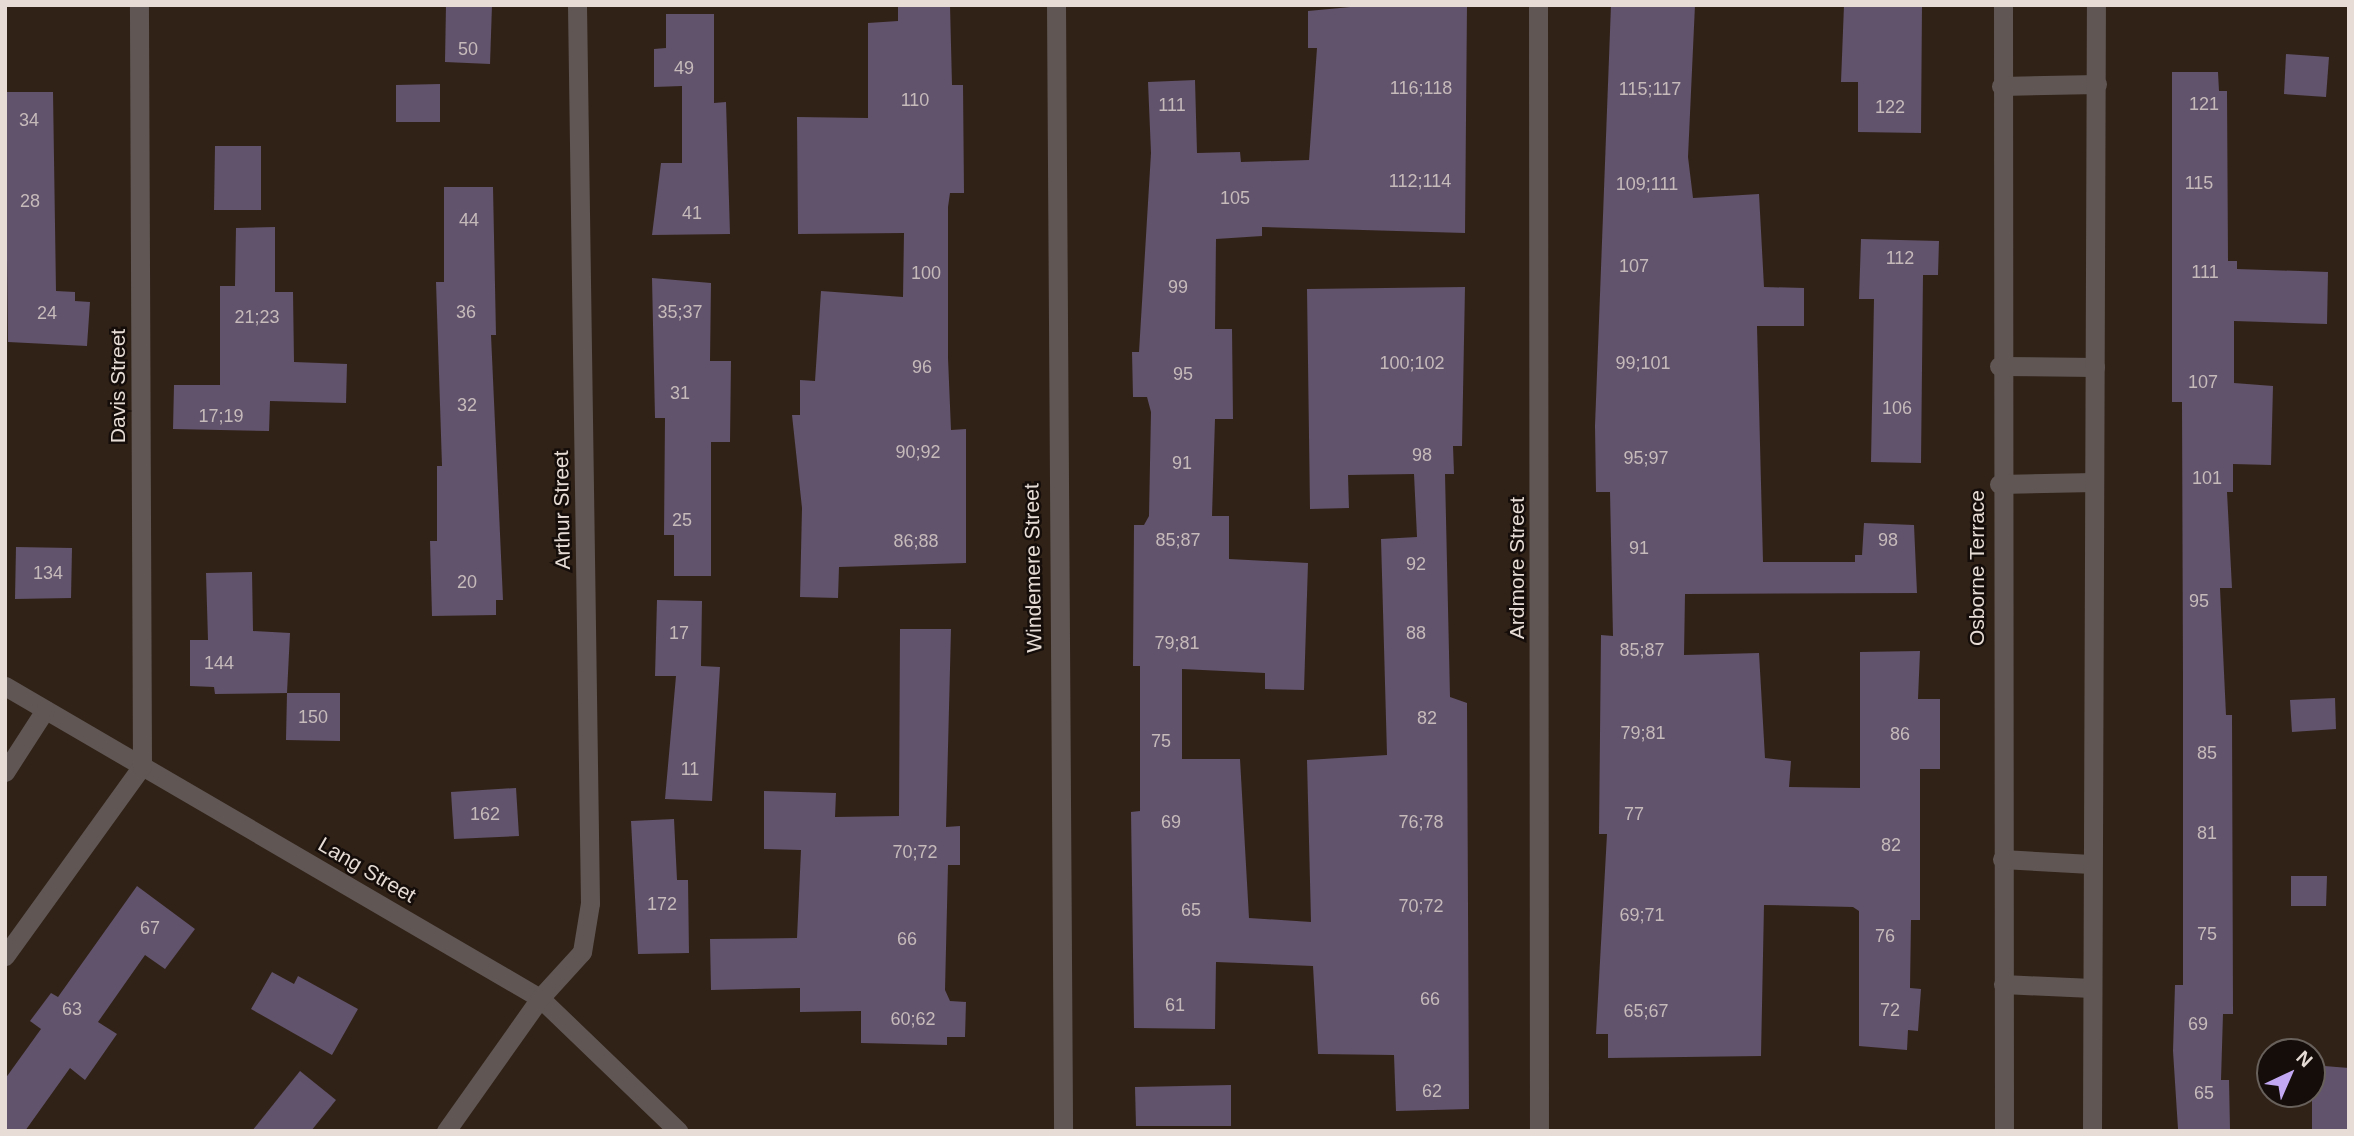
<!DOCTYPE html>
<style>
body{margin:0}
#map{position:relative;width:2354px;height:1136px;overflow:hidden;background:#312218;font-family:Helvetica,sans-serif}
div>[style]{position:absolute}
.building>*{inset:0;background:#61536b}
.minor>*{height:19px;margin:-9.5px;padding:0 9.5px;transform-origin:9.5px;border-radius:9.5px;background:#605754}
span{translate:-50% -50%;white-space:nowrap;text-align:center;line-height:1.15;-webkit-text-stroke:5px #140d09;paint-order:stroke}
.number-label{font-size:18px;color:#c6babb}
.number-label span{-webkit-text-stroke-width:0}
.street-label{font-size:21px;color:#e7ddd6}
.frame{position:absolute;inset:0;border:7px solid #e7ddd6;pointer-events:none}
.north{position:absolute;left:2256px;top:1038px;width:70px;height:70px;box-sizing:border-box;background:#140d09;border:2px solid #68605b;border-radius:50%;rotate:44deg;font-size:19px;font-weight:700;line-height:28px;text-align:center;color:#e7ddd6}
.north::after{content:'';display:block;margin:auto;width:24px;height:32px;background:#c2a8f3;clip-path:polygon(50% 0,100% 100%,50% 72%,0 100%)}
</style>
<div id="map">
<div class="building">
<i style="clip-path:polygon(446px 5px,492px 5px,490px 64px,445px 62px)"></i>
<i style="clip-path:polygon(904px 5px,950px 5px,952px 85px,963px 85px,964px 193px,950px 193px,948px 207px,948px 358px,951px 430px,966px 429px,966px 563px,839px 567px,838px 598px,800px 597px,802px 508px,792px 415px,800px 415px,800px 380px,815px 381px,821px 291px,903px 297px,904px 233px,798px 234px,797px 117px,868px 118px,868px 23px,898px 21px,898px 7px)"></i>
<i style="clip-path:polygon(1372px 5px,1467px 5px,1465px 233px,1262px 227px,1262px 236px,1216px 239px,1215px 329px,1232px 329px,1233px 419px,1215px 419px,1212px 516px,1229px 516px,1229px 559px,1308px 563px,1304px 690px,1265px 689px,1265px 673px,1182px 669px,1182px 759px,1240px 759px,1249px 918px,1311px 922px,1307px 760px,1387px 755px,1381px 539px,1417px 537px,1414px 474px,1348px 475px,1349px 508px,1310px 509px,1307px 289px,1465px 287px,1462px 446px,1453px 446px,1454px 474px,1445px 474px,1450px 697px,1467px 703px,1469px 1109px,1396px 1111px,1394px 1055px,1318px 1054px,1313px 966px,1216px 962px,1215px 1029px,1134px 1028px,1131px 812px,1140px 811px,1140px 666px,1133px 666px,1134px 525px,1144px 525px,1149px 516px,1151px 412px,1147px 397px,1133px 397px,1132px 352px,1139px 352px,1151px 153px,1148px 82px,1195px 80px,1197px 153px,1240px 152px,1241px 162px,1309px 160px,1317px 48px,1308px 48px,1308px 11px)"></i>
<i style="clip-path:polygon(1611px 5px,1695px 5px,1688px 157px,1693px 198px,1759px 194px,1764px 287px,1804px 288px,1804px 326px,1757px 326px,1763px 562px,1855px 562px,1855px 555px,1862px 555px,1864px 523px,1914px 525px,1917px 593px,1685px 594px,1684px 655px,1759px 653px,1765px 758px,1791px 761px,1789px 787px,1860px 788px,1860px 652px,1920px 651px,1918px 699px,1940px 699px,1940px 769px,1920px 769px,1920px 920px,1911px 920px,1910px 988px,1921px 989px,1918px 1031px,1908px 1030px,1907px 1050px,1859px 1046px,1859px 911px,1853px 907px,1764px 905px,1761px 1056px,1608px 1058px,1608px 1034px,1596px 1034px,1607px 834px,1599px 834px,1601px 635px,1613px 636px,1610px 492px,1596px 492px,1595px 426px)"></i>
<i style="clip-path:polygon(1844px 5px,1922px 5px,1921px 133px,1858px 132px,1858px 82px,1841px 82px)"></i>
<i style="clip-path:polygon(666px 14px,714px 14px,714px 103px,726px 102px,730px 234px,652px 235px,661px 163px,682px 163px,682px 86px,654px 87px,654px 49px,666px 48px)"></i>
<i style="clip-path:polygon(2286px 54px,2329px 57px,2326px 97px,2284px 94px)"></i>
<i style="clip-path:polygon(2172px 72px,2218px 72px,2219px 91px,2227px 91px,2228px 261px,2237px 261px,2237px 269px,2328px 272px,2327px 324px,2234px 321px,2234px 383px,2273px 386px,2271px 465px,2233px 464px,2233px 492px,2227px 492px,2232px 588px,2220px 588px,2226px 715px,2232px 715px,2233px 1014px,2223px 1014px,2221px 1080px,2229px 1080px,2230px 1129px,2178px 1129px,2173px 1051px,2175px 985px,2183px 985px,2183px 678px,2182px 402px,2172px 402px)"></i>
<i style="clip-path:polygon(440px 84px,440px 122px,396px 122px,396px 85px)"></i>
<i style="clip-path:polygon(5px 92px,53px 92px,56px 291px,75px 292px,75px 301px,90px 302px,87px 346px,8px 342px)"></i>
<i style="clip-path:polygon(215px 146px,261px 146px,261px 210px,214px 210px)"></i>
<i style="clip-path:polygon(444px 187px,493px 187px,496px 335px,491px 335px,503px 600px,496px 600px,496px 615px,432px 616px,430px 541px,437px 541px,437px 466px,442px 466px,436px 282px,444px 282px)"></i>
<i style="clip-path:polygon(275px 227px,275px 292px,293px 292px,294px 362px,347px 364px,346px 403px,270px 401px,269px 431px,173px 429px,174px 385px,220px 385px,220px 286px,235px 286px,236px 228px)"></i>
<i style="clip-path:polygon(1861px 239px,1939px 241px,1938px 275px,1923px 275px,1921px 463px,1871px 462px,1874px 299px,1859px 299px)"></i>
<i style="clip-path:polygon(652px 278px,711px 283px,710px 361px,731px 361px,730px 442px,711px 442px,711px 576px,674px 576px,674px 535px,664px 535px,665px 418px,655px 418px)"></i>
<i style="clip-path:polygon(16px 547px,72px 548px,71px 598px,15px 599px)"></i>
<i style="clip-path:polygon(252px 572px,253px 631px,290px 633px,287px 693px,215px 694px,214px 687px,190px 686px,190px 640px,208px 640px,206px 573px)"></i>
<i style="clip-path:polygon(657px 600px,702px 601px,701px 666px,720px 667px,712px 801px,665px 799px,676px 676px,655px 676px)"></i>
<i style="clip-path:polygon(900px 629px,951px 629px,946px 827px,960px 826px,960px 865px,948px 865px,945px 990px,950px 1001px,966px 1002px,965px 1037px,947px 1037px,947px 1045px,861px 1043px,861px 1011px,800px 1012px,800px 988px,711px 990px,710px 939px,797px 938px,801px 850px,764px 849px,764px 791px,836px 793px,835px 817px,899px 816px)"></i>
<i style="clip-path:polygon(287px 693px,340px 693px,340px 741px,286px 740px)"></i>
<i style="clip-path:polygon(2335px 698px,2336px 729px,2292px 732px,2290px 700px)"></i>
<i style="clip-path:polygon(516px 788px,519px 836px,454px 839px,451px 792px)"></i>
<i style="clip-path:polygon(674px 819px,677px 880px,688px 880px,689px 953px,638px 954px,631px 821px)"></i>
<i style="clip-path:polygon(2291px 876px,2327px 876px,2326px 906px,2291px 906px)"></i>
<i style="clip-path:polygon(137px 886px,195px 929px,165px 969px,145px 955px,98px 1022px,117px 1034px,85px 1080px,70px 1068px,25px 1131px,5px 1131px,5px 1079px,41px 1029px,30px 1021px,51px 993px,58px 997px)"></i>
<i style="clip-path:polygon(272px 972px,294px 984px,298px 976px,358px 1009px,332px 1055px,251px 1009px)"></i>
<i style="clip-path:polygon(2312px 1065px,2349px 1068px,2349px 1131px,2312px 1131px)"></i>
<i style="clip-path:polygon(300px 1071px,336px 1100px,311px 1131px,252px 1131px)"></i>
<i style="clip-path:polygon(1231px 1085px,1231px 1126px,1136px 1126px,1135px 1087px)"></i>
</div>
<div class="minor">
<i style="left:1056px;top:5px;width:1126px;rotate:89.64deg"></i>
<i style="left:1538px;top:5px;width:1126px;rotate:89.95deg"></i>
<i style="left:2003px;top:5px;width:1126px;rotate:89.95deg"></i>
<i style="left:2001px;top:86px;width:96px;rotate:-1.2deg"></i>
<i style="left:1999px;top:366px;width:96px;rotate:0.6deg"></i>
<i style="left:1999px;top:484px;width:95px;rotate:-1.2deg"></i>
<i style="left:5px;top:686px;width:619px;rotate:30.25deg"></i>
<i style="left:540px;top:998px;width:192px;rotate:43.9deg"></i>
<i style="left:5px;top:772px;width:74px;rotate:-57.2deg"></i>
<i style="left:2002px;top:859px;width:89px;rotate:3.2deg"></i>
<i style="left:5px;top:956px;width:234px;rotate:-54.2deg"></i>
<i style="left:142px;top:766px;width:761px;rotate:-90.23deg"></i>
<i style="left:2003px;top:984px;width:89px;rotate:2.6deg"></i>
<i style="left:446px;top:1131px;width:163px;rotate:-54.7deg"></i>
<i style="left:540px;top:998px;width:62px;rotate:-47.6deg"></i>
<i style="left:582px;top:952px;width:50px;rotate:-80.7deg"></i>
<i style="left:590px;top:903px;width:898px;rotate:-90.83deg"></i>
<i style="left:2092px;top:1131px;width:1126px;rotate:-89.8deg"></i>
</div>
<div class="number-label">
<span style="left:468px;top:49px">50</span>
<span style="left:684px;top:68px">49</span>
<span style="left:1421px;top:88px">116;118</span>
<span style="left:1650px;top:89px">115;117</span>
<span style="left:915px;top:100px">110</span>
<span style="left:2204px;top:104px">121</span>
<span style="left:1172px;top:105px">111</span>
<span style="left:1890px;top:107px">122</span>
<span style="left:29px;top:120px">34</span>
<span style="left:1420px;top:181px">112;114</span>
<span style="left:2199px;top:183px">115</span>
<span style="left:1647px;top:184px">109;111</span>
<span style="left:1235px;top:198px">105</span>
<span style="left:30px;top:201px">28</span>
<span style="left:692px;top:213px">41</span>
<span style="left:469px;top:220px">44</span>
<span style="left:1900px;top:258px">112</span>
<span style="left:1634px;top:266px">107</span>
<span style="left:2205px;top:272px">111</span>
<span style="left:926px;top:273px">100</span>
<span style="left:1178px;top:287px">99</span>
<span style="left:466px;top:312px">36</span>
<span style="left:680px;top:312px">35;37</span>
<span style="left:47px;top:313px">24</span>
<span style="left:257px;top:317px">21;23</span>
<span style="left:1412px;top:363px">100;102</span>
<span style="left:1643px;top:363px">99;101</span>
<span style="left:922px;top:367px">96</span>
<span style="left:1183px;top:374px">95</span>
<span style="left:2203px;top:382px">107</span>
<span style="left:680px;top:393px">31</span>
<span style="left:467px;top:405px">32</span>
<span style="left:1897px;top:408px">106</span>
<span style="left:221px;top:416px">17;19</span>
<span style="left:918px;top:452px">90;92</span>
<span style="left:1422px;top:455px">98</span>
<span style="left:1646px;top:458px">95;97</span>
<span style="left:1182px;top:463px">91</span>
<span style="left:2207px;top:478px">101</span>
<span style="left:682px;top:520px">25</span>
<span style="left:1178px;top:540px">85;87</span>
<span style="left:1888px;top:540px">98</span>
<span style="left:916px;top:541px">86;88</span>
<span style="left:1639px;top:548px">91</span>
<span style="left:1416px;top:564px">92</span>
<span style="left:48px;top:573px">134</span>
<span style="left:467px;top:582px">20</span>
<span style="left:2199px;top:601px">95</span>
<span style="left:679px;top:633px">17</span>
<span style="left:1416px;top:633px">88</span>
<span style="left:1177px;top:643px">79;81</span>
<span style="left:1642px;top:650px">85;87</span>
<span style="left:219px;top:663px">144</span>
<span style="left:313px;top:717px">150</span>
<span style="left:1427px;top:718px">82</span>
<span style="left:1643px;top:733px">79;81</span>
<span style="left:1900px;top:734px">86</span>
<span style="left:1161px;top:741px">75</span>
<span style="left:2207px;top:753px">85</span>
<span style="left:690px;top:769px">11</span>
<span style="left:485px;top:814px">162</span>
<span style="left:1634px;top:814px">77</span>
<span style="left:1171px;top:822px">69</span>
<span style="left:1421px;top:822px">76;78</span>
<span style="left:2207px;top:833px">81</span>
<span style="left:1891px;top:845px">82</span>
<span style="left:915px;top:852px">70;72</span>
<span style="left:662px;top:904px">172</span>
<span style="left:1421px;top:906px">70;72</span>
<span style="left:1191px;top:910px">65</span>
<span style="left:1642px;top:915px">69;71</span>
<span style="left:150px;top:928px">67</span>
<span style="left:2207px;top:934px">75</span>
<span style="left:1885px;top:936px">76</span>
<span style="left:907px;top:939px">66</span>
<span style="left:1430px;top:999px">66</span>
<span style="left:1175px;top:1005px">61</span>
<span style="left:72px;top:1009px">63</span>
<span style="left:1890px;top:1010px">72</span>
<span style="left:1646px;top:1011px">65;67</span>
<span style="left:913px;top:1019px">60;62</span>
<span style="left:2198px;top:1024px">69</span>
<span style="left:1432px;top:1091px">62</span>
<span style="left:2204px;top:1093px">65</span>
</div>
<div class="street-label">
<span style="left:118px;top:386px;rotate:-90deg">Davis Street</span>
<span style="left:562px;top:510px;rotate:-91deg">Arthur Street</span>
<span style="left:1033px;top:568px;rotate:-91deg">Windemere Street</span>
<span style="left:1517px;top:568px;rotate:-90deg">Ardmore Street</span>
<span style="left:1977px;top:568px;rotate:-90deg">Osborne Terrace</span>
<span style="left:367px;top:870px;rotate:30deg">Lang Street</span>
</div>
<div class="frame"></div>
<div class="north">N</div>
</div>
